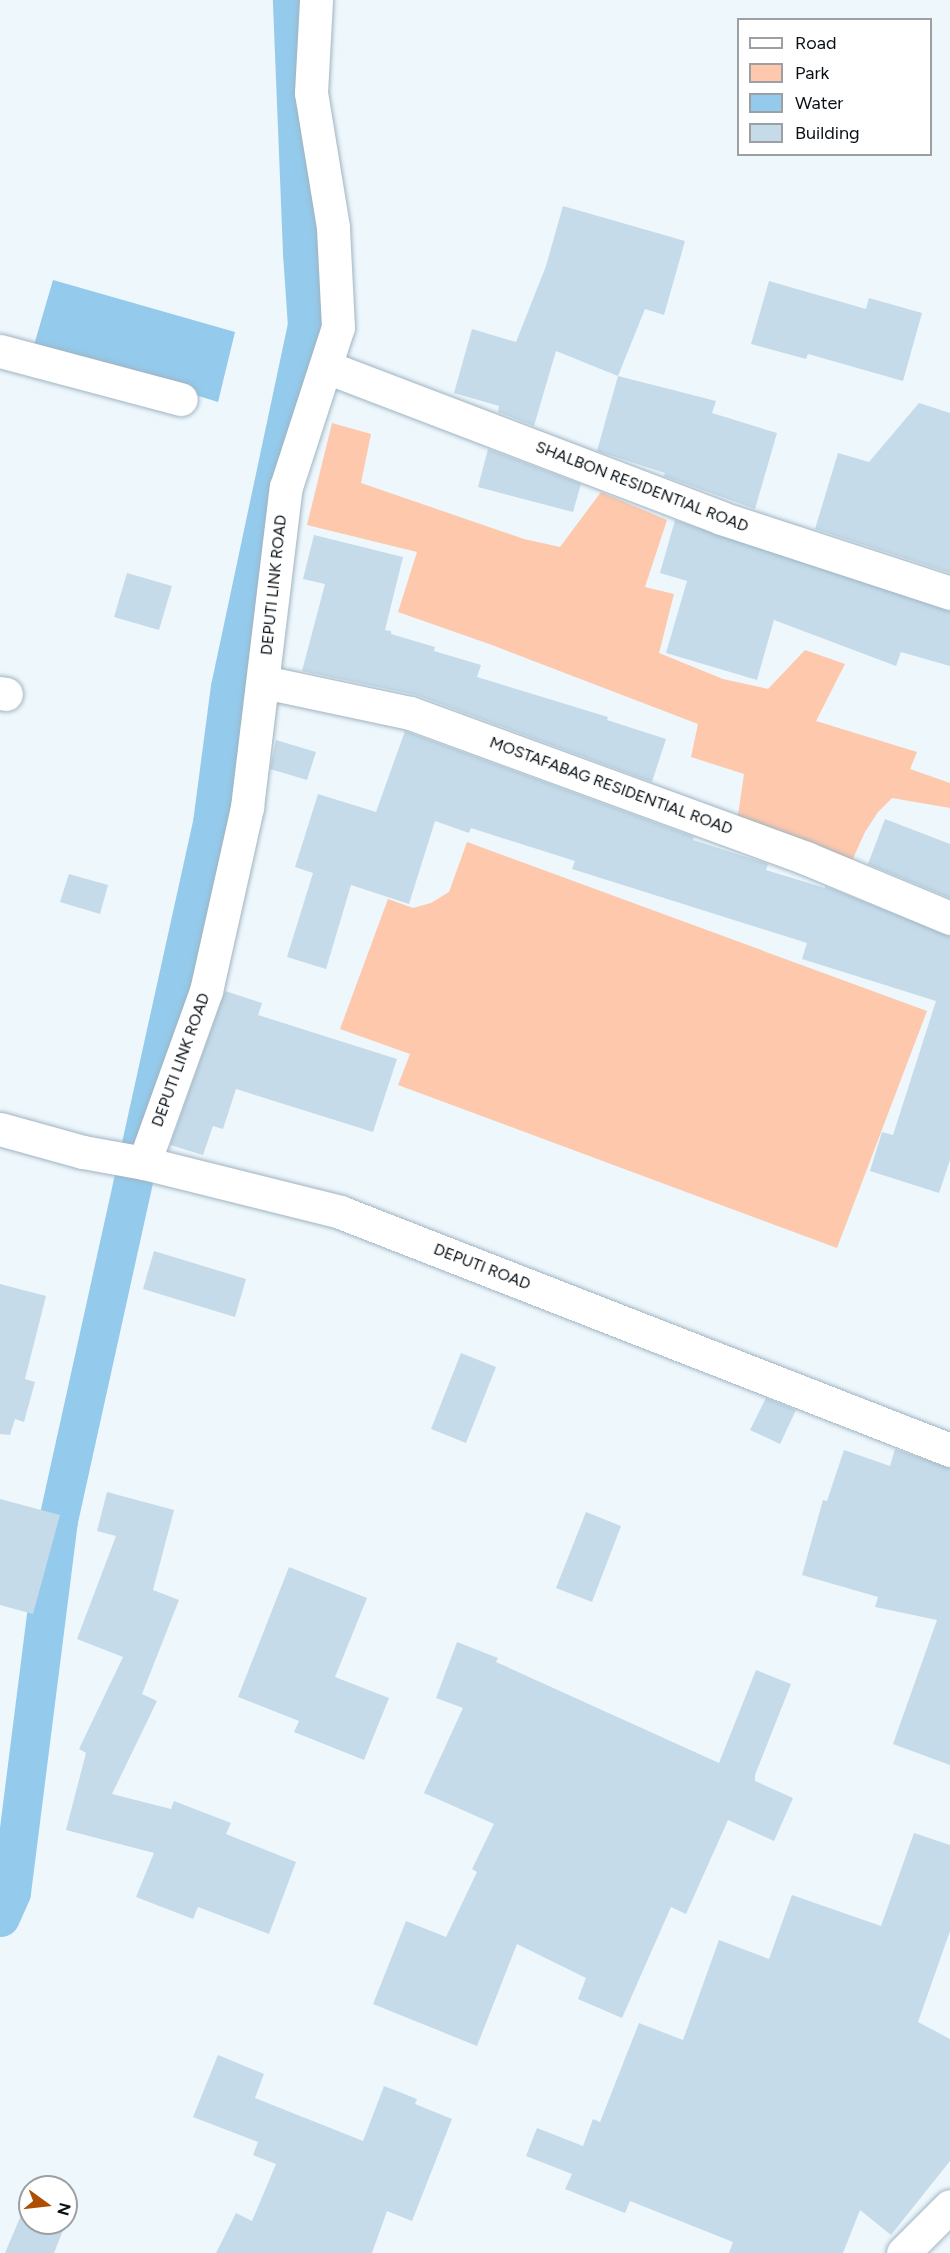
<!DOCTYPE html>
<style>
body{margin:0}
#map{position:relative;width:950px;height:2253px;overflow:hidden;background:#eef7fc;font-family:Figtree,sans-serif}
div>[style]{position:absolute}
.green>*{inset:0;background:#fdc8ac}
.water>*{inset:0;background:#94caeb}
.canal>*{height:39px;margin:-19.5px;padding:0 19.5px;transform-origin:19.5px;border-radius:19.5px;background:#94caeb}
.building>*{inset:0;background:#c5dbe9}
.roads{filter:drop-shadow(0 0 2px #9fb4c2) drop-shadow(0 0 2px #9fb4c2)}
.street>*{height:33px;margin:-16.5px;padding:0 16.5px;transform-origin:16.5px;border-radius:16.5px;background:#fff}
span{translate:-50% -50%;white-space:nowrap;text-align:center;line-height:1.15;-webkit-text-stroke:6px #fff;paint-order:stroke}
.street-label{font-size:16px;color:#0a1116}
.legend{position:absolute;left:737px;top:18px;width:195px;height:138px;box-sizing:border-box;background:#fff;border:2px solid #9da0a2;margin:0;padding:8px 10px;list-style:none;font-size:18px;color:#0a1116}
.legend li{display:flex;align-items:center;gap:12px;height:30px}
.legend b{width:30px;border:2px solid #9da0a2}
.north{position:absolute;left:18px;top:2175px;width:60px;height:60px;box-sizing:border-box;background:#fff;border:2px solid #9da0a2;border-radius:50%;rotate:105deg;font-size:16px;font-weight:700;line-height:24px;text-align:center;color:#0a1116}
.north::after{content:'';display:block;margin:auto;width:21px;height:27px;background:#ad4e02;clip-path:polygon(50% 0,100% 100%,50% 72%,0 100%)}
</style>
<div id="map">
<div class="green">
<i style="clip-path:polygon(332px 423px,371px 434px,361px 483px,524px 539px,560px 547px,601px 492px,667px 520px,645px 587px,674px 594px,659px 653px,723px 679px,768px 689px,805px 650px,845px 664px,816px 721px,917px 752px,910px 769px,950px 783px,950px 808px,892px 798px,878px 812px,865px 832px,851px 863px,737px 822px,744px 774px,691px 757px,698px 724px,492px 645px,398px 612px,417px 552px,307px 525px)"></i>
<i style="clip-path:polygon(467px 842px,927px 1011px,837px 1248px,398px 1085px,410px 1054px,340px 1029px,388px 899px,413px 908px,431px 903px,449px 892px)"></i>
</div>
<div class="water">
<i style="clip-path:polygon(53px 280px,235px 332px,218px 402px,34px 345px)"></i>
</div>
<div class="canal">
<i style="left:0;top:1917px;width:27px;rotate:-66deg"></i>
<i style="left:11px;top:1892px;width:375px;rotate:-82.8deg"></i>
<i style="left:58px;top:1520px;width:714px;rotate:-77.54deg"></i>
<i style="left:212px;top:823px;width:137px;rotate:-82.5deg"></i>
<i style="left:230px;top:687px;width:369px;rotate:-78deg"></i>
<i style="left:307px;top:326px;width:74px;rotate:-93.9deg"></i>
<i style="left:302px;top:252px;width:252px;rotate:-92.3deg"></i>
</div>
<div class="building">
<i style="clip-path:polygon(563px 206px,685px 241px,664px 315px,645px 309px,618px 376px,556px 351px,534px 426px,498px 412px,499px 406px,454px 393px,472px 329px,516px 342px,546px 266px)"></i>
<i style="clip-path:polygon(769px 281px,866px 309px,869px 298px,922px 313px,903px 381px,808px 354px,806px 359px,751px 344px)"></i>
<i style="clip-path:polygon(618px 376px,716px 401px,712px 413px,777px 433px,755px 509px,664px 476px,665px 473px,597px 451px)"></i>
<i style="clip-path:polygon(919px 403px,950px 413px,950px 573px,815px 529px,838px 453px,869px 462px)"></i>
<i style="clip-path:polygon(488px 449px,581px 484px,573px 512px,478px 487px)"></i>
<i style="clip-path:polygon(675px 520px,950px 611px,950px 666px,901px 652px,896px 666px,774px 620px,757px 680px,666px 653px,687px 581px,660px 573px)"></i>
<i style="clip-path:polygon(314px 535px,403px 557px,385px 630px,391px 631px,391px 634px,435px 647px,434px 651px,481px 665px,477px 677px,608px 717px,607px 720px,666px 739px,652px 782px,416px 695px,302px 671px,325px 584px,303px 579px)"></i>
<i style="clip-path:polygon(127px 573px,172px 586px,159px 630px,114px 617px)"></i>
<i style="clip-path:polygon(405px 731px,694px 837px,693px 840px,768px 864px,766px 870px,825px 888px,825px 886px,950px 936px,950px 1160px,939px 1193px,870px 1171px,882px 1132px,893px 1135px,936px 1001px,802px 959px,807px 943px,572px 869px,575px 861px,471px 828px,469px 833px,435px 821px,409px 904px,351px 885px,326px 969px,287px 957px,313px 873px,295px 867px,318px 794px,376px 812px)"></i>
<i style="clip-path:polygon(276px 740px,316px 752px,307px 780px,270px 769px)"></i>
<i style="clip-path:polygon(885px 819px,950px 844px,950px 898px,868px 864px)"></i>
<i style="clip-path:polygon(69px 874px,108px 885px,100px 914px,60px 902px)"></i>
<i style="clip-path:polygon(225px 991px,262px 1003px,258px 1015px,397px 1059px,373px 1132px,236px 1089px,223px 1129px,213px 1126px,203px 1155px,170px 1145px)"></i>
<i style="clip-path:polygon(154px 1251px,246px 1279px,235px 1317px,143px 1289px)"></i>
<i style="clip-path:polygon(0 1284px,46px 1296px,25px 1379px,35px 1382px,24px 1422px,15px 1419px,10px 1435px,0 1434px)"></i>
<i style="clip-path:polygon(461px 1353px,496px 1367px,466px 1443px,431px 1429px)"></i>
<i style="clip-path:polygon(766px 1398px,796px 1410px,780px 1444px,750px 1430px)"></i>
<i style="clip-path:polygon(895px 1449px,950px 1468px,950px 1765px,893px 1744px,937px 1620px,875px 1607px,878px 1597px,802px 1575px,823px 1500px,827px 1501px,844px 1450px,890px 1466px)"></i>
<i style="clip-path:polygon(107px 1492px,174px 1510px,153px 1590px,179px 1600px,142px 1694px,157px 1701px,112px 1794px,171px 1809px,174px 1801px,231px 1823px,226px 1834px,296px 1862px,269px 1934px,198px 1907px,193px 1919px,136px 1897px,154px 1853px,66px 1830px,86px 1753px,79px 1749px,123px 1657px,77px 1639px,116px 1536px,97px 1531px)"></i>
<i style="clip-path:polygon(0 1499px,60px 1515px,33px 1614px,0 1605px)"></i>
<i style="clip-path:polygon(586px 1512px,621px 1526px,592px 1602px,556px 1588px)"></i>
<i style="clip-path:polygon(289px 1567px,367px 1598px,335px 1677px,389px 1698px,364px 1760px,294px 1732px,299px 1721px,238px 1697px)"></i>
<i style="clip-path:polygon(457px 1642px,498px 1658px,496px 1662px,719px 1763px,756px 1670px,791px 1684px,755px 1775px,755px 1781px,793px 1798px,774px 1841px,728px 1820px,686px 1914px,671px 1907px,622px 2018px,578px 1999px,586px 1978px,517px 1944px,477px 2046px,373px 2004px,406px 1921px,446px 1937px,477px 1872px,472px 1869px,494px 1824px,424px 1793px,463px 1708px,436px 1698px)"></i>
<i style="clip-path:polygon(914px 1833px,950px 1845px,950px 1931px,918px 2022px,950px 2039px,950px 2161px,891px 2235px,860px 2210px,843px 2253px,729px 2253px,733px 2242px,630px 2201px,625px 2213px,565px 2189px,572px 2174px,526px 2156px,537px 2128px,583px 2146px,593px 2119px,600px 2122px,639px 2023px,683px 2040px,719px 1940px,769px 1959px,792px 1895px,881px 1926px)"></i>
<i style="clip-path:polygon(218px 2055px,264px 2074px,255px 2098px,363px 2141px,384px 2086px,417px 2099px,415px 2104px,452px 2119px,412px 2221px,387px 2211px,372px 2253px,216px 2253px,236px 2213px,252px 2221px,276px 2164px,253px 2155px,258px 2142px,193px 2117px)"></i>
<i style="clip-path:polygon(27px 2201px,30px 2202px,30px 2223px,66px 2223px,66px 2217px,68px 2218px,54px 2253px,5px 2253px)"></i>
</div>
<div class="roads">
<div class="street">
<i style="left:0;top:351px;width:187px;rotate:14.9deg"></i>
<i style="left:337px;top:371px;width:411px;rotate:20.9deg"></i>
<i style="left:721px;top:518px;width:241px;rotate:18.1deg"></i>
<i style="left:264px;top:682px;width:149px;rotate:12deg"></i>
<i style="left:410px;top:713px;width:422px;rotate:20.1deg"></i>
<i style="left:806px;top:858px;width:156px;rotate:22.6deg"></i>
<i style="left:0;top:693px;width:6px;rotate:9deg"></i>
<i style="left:0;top:1129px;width:86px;rotate:15.5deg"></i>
<i style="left:83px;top:1152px;width:62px;rotate:10.2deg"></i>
<i style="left:144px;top:1163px;width:202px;rotate:14deg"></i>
<i style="left:340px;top:1212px;width:655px;rotate:21.31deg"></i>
<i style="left:144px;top:1163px;width:183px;rotate:-70.2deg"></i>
<i style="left:206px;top:991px;width:189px;rotate:-77.4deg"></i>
<i style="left:247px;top:807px;width:322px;rotate:-83.1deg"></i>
<i style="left:286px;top:487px;width:168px;rotate:-72deg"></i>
<i style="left:338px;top:327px;width:100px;rotate:-92.9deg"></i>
<i style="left:333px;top:227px;width:136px;rotate:-99.3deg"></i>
<i style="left:311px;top:93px;width:93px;rotate:-86.9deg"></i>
<i style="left:903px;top:2253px;width:66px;rotate:-45deg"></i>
</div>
</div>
<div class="street-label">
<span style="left:642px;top:487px;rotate:21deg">SHALBON RESIDENTIAL ROAD</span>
<span style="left:274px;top:585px;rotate:-84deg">DEPUTI LINK ROAD</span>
<span style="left:611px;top:786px;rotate:20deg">MOSTAFABAG RESIDENTIAL ROAD</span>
<span style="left:181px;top:1060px;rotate:-70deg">DEPUTI LINK ROAD</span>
<span style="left:482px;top:1267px;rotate:21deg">DEPUTI ROAD</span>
</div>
<ul class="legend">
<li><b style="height:8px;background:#fff"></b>Road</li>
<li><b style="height:16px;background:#fdc8ac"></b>Park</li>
<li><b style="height:16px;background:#94caeb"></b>Water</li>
<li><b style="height:16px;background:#c5dbe9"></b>Building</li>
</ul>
<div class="north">N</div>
</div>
